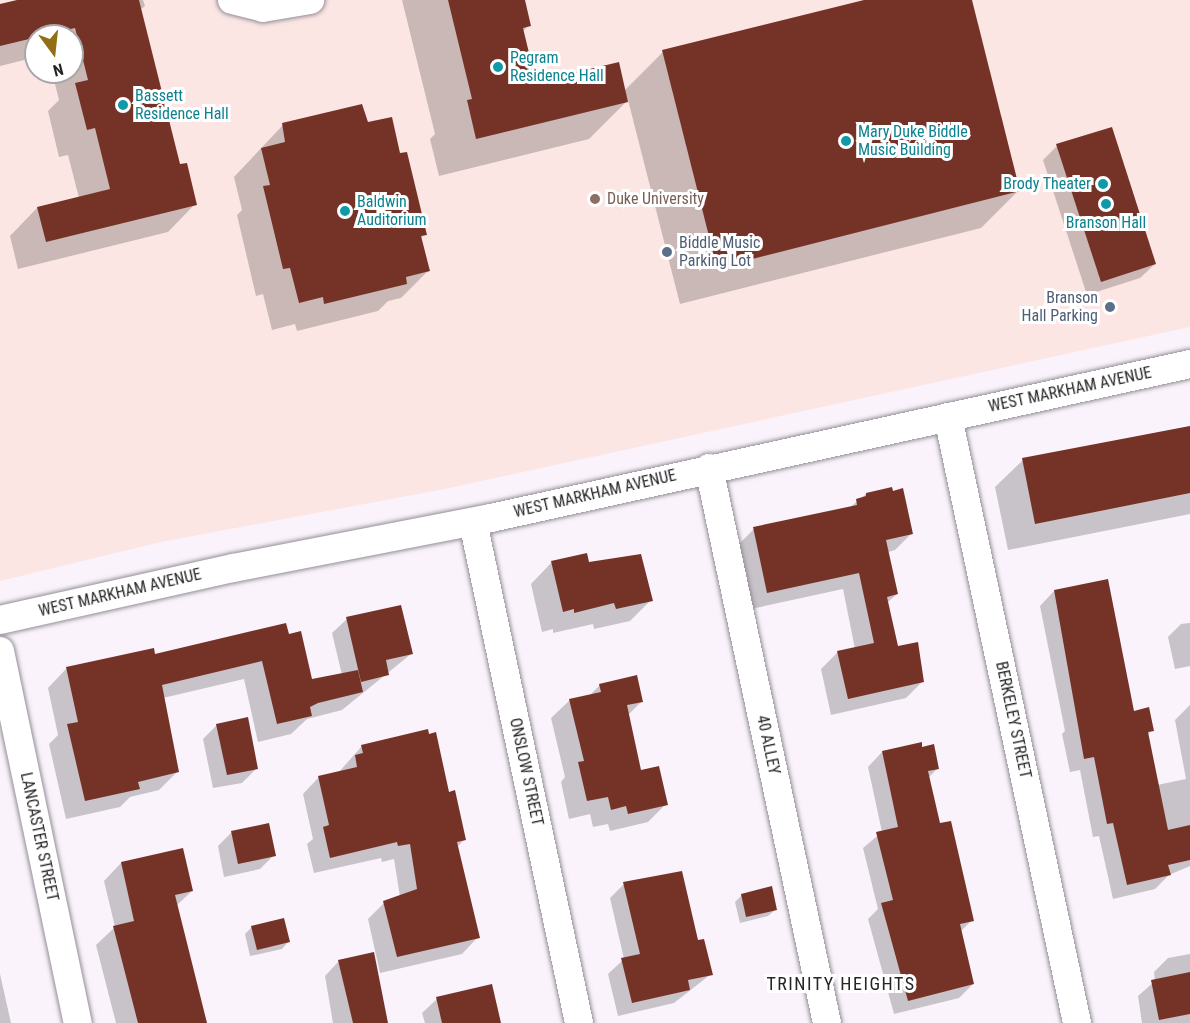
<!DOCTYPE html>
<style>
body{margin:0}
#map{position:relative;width:1190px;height:1023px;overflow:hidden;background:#faf3fc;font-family:"Roboto Condensed",sans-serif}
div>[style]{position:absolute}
.education>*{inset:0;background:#fce6e4}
.shadow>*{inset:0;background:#0003}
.building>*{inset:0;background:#753328}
.roads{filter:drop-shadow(0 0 2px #948e96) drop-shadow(0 0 2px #948e96)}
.minor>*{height:28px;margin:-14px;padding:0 14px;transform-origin:14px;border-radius:14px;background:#fff}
.dots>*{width:16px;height:16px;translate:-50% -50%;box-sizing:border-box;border:3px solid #fff;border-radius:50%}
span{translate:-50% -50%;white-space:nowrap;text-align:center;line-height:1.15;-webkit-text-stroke:6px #fff;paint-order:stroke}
.culture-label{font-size:16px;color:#0d838f}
.left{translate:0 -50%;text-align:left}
.right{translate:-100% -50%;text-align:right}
.education-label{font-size:16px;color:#785e54}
.service-label{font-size:16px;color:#4e5e75}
.street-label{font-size:16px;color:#272428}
.neighbourhood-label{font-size:18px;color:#272428;letter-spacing:1.5px}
.north{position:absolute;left:24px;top:24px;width:60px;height:60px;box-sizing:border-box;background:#fff;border:2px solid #a9a7a9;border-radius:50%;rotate:165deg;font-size:16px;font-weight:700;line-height:24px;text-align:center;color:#272428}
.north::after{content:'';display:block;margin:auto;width:21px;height:27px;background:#926e15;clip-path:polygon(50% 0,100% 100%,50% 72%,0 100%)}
</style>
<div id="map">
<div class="education">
<i style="clip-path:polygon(evenodd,0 0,1190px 0,1190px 327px,445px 489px,161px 542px,0 581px,0 0,36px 36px,72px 36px,72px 72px,36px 72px,36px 36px)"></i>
</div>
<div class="shadow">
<i style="clip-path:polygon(23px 0,143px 0,145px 6px,140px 10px,179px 166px,195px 204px,168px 232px,18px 269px,10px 236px,37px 208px,79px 198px,68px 155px,59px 157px,48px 111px,59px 100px,52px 72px,72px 72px,72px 36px,36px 36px,36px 57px,0 66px,0 6px)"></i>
<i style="clip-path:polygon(402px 0,523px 0,529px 25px,522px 32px,535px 84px,624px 91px,663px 52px,869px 0,970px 0,1018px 191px,981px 228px,680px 304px,628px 100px,589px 139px,439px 176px,430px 139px,435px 134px)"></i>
<i style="clip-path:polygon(367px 124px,399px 155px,425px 234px,420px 239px,428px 271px,401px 298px,388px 301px,378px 311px,297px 331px,295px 324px,272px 330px,263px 294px,256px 296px,237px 215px,242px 210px,234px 177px,283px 125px)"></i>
<i style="clip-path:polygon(1057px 146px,1155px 264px,1140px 278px,1087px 295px,1043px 160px)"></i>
<i style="clip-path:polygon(1190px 426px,1190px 514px,1008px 550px,995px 487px,1023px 460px)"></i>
<i style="clip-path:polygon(902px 490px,912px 533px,895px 550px,888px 552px,897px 594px,887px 603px,897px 648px,923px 681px,906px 698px,831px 715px,821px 669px,838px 652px,855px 649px,843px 589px,751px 609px,737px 546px,754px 529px,848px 509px,866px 494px)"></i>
<i style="clip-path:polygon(552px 562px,588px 564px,651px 600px,630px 621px,594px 629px,593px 624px,553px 633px,553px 629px,542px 632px,531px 584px)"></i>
<i style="clip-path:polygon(1054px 591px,1132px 712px,1152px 730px,1147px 736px,1157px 785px,1186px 779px,1175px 720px,1190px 705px,1190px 866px,1169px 875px,1155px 889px,1113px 899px,1099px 836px,1093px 837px,1080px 770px,1070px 772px,1062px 734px,1065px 731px,1040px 606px)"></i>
<i style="clip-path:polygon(347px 619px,411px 654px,342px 710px,307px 719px,291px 734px,258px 742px,244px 679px,163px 698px,177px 772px,159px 790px,130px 797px,120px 807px,66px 819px,49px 744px,58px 735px,48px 688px,66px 669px,288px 636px,311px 681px,342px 675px,332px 633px)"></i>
<i style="clip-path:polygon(1190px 623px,1190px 666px,1175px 669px,1168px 637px,1181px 624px)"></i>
<i style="clip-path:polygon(600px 685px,641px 702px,628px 715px,640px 772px,666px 804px,648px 822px,610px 831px,608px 824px,593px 827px,590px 814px,569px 819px,561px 782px,565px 777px,551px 718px,570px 700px,589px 696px)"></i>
<i style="clip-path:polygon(217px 725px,257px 768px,242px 783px,213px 788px,203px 739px)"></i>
<i style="clip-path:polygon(362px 746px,448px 793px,464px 840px,457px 847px,478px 937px,462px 954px,380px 973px,368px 919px,384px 903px,400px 897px,394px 859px,382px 862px,381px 858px,314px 873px,307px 844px,313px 839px,303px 794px,319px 777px,338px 773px)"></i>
<i style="clip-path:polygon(921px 749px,938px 768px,928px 778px,939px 825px,972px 920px,960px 932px,973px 984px,959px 998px,894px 1014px,868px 919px,878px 909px,863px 848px,882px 832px,868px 767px,882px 752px)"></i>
<i style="clip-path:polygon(232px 832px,274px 855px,260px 869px,224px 877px,218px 846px)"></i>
<i style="clip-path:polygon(121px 863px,192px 891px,176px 906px,205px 1023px,116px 1023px,96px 945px,115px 927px,104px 881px)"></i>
<i style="clip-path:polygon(624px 884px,697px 942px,711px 974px,674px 1003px,618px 1016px,608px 974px,624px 959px,610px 898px)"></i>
<i style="clip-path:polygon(742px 895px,775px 910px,768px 916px,740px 923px,735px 902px)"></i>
<i style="clip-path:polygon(252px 927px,288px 942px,282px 949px,250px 956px,245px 934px)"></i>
<i style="clip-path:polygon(1190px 954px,1190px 1023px,1142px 1023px,1138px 996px,1155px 981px,1154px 972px,1168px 958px)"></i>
<i style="clip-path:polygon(339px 961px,387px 1023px,333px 1023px,325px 976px)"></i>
<i style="clip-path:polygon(0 974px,11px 1023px,0 1023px)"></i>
<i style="clip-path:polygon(437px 999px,499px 1023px,425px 1023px,422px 1013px)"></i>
</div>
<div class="building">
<i style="clip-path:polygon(17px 0,139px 0,180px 164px,187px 163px,197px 205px,46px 242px,37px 207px,110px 189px,95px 128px,87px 130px,75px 83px,88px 80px,75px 28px,0 46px,0 4px)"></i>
<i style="clip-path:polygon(448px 0,525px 0,531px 26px,523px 28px,536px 82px,619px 62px,628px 102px,476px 139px,467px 100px,472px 99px)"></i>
<i style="clip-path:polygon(864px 0,972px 0,1020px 191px,717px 268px,662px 50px)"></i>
<i style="clip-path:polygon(362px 104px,368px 122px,392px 117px,400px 153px,407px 152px,427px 235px,421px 236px,430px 271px,406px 277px,407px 284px,324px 304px,323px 297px,299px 303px,290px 268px,283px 269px,263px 186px,270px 185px,261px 148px,285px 142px,282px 123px)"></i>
<i style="clip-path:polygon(1112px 127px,1156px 264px,1101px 282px,1056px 144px)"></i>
<i style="clip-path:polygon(1190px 426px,1190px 493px,1035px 524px,1022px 458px)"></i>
<i style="clip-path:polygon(892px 487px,893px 491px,903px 488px,913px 534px,886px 540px,898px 594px,887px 597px,898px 646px,918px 642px,924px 682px,848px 699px,837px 651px,874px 643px,859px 573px,767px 593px,753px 527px,857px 505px,856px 499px,866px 496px,866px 493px)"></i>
<i style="clip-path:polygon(587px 553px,589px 562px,641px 554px,653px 601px,616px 609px,614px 603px,574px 613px,574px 609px,563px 612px,551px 561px)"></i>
<i style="clip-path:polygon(1108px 579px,1134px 711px,1149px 707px,1154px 731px,1148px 732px,1168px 830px,1190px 825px,1190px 860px,1168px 865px,1171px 875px,1127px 885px,1113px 823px,1107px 824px,1094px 757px,1084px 759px,1054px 590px)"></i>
<i style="clip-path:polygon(401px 605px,413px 654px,386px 660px,389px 675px,361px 682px,346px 617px)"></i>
<i style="clip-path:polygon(286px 623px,289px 634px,301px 631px,312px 679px,358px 670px,363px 692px,318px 703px,310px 707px,312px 716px,277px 724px,262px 661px,162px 685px,179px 772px,138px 782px,140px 789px,85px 801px,67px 724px,78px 722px,66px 667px,154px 648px,155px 654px)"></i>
<i style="clip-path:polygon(637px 675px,643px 702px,627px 705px,641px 770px,659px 766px,668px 805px,628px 814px,626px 806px,611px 810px,608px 797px,587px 801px,578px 762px,584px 761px,569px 699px,601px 692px,599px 684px)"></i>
<i style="clip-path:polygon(248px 717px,258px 769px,227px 775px,216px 724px)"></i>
<i style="clip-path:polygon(428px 729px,429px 734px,436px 732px,449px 792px,455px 790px,466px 840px,457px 842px,480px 938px,397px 957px,383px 901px,417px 889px,410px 844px,398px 846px,397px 842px,330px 858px,323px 827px,329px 825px,318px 776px,357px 767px,355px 755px,363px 753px,361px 745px)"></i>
<i style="clip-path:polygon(922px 742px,922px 747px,934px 744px,939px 769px,928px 771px,940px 823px,951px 821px,974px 921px,960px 924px,974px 984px,908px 1001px,881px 903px,893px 900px,876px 832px,898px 827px,882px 751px)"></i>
<i style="clip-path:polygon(269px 823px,276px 856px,238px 864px,231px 831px)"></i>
<i style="clip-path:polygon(183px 848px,193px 891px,175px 895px,207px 1023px,138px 1023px,113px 926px,134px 921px,121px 862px)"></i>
<i style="clip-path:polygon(682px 871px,698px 940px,704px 939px,713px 975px,688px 980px,690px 990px,632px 1003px,621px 958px,640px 954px,623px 882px)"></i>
<i style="clip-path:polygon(772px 886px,777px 910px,746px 917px,741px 894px)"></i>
<i style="clip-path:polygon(284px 918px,290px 942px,257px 950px,251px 926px)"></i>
<i style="clip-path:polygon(374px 952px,388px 1023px,353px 1023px,338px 960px)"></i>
<i style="clip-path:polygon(1190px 972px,1190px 1014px,1159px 1020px,1151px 980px)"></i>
<i style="clip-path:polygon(492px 984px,501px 1023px,442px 1023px,436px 997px)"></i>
</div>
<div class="roads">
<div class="minor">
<i style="left:232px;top:0;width:32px;rotate:14deg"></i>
<i style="left:263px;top:8px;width:48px;rotate:-9.7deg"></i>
<i style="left:948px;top:417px;width:620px;rotate:77.98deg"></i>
<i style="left:709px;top:468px;width:567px;rotate:78deg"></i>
<i style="left:473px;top:522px;width:512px;rotate:78.05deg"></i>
<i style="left:0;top:620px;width:239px;rotate:-12.6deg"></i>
<i style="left:233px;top:568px;width:263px;rotate:-11deg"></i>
<i style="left:491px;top:518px;width:716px;rotate:-12.42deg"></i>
<i style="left:0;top:651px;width:380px;rotate:78.2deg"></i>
</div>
</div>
<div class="dots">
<i style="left:498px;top:67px;background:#0f9aa8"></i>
<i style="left:123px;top:105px;background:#0f9aa8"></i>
<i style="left:846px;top:141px;background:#0f9aa8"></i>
<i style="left:1103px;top:184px;background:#0f9aa8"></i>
<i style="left:595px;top:199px;background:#8d6e63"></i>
<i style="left:1106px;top:204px;background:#0f9aa8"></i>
<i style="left:345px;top:211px;background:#0f9aa8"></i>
<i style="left:667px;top:252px;background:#5c6f8a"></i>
<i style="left:1110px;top:307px;background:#5c6f8a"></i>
</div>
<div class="culture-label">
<span class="left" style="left:510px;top:67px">Pegram<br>Residence Hall</span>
<span class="left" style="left:135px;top:105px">Bassett<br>Residence Hall</span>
<span class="left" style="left:858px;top:141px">Mary Duke Biddle<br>Music Building</span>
<span class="right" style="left:1091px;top:184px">Brody Theater</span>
<span class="left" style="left:357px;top:211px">Baldwin<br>Auditorium</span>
<span style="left:1106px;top:223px">Branson Hall</span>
</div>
<div class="education-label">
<span class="left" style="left:607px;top:199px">Duke University</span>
</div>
<div class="service-label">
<span class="left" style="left:679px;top:252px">Biddle Music<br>Parking Lot</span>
<span class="right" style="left:1098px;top:307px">Branson<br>Hall Parking</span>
</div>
<div class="street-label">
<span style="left:1070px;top:390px;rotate:-12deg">WEST MARKHAM AVENUE</span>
<span style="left:595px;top:494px;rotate:-13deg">WEST MARKHAM AVENUE</span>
<span style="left:120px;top:593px;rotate:-13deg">WEST MARKHAM AVENUE</span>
<span style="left:1013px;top:720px;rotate:78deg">BERKELEY STREET</span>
<span style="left:768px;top:745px;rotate:78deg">40 ALLEY</span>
<span style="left:526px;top:772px;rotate:78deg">ONSLOW STREET</span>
<span style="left:39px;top:837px;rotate:78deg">LANCASTER STREET</span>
</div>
<div class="neighbourhood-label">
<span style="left:841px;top:984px">TRINITY HEIGHTS</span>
</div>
<div class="north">N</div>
</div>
